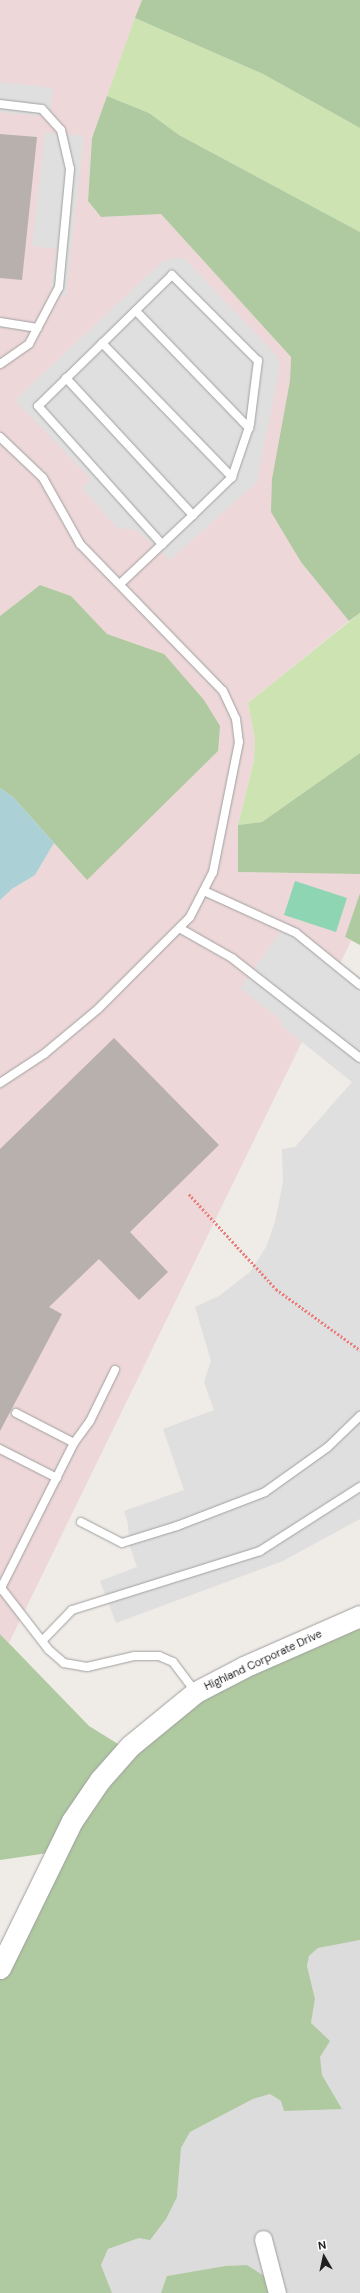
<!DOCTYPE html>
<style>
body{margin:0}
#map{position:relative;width:360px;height:2293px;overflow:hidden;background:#efebe6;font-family:"DM Sans",sans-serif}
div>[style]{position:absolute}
.residential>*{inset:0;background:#dddcdc}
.commercial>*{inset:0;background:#edd7d8}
.grass>*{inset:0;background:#cee3b2}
.forest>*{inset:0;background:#afc9a0}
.pitch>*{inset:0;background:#8dd5b3}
.parking>*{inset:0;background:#dfdfdf}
.water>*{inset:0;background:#abd1d7}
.building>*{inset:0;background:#b8b0ac}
.path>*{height:2.5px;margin-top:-1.25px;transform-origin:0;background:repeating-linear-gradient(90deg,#eb7d7b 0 2px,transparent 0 4px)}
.roads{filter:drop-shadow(0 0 1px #a0a0a0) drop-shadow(0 0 1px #a0a0a0)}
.service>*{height:8px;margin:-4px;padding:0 4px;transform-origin:4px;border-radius:4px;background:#fff}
.minor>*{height:17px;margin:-8.5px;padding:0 8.5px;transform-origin:8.5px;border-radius:8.5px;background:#fff}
.tertiary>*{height:21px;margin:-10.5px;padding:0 10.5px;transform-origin:10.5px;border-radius:10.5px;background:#fff}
span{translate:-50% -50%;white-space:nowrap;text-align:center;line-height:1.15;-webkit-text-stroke:3.5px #fff;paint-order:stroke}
.street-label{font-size:11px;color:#1f1f1f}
.north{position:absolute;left:304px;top:2237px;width:40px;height:40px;-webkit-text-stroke:3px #fff;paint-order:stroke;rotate:351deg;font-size:11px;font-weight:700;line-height:16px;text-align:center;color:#1f1f1f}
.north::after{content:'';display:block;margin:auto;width:14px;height:18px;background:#1f1f1f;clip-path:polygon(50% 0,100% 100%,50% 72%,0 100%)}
</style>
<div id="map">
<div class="residential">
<i style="clip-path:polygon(360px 1940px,360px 2293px,283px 2293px,247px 2265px,224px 2266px,168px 2276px,161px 2293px,112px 2293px,101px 2265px,108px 2249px,139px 2238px,177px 2197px,181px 2148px,190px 2132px,253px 2099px,270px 2094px,281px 2101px,342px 2109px,322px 2075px,311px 2023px,315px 1999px,307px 1966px,309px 1956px,318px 1948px)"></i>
</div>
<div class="commercial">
<i style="clip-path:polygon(0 0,142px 0,92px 138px,88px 201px,101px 217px,161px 214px,291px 357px,290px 381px,323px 588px,349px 621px,248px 703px,255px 739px,254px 760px,238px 825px,238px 872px,360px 874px,360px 893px,345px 937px,351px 941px,9px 1643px,0 1634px,0 900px,12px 889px,35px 875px,54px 843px,87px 880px,164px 654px,107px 634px,71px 596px,40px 585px,0 616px)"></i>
</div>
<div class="grass">
<i style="clip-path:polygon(135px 18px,263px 74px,360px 128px,360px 232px,179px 135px,149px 113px,107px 96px)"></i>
<i style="clip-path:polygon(360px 613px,360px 753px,262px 822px,238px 825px,254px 760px,255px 739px,248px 703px)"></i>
</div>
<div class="forest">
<i style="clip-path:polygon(142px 0,360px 0,360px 128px,263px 74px,135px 18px)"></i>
<i style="clip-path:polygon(107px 96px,149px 113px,179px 135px,360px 232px,360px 613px,349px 621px,301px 562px,271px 512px,272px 479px,290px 381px,291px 357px,161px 214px,101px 217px,88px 201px,92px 138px)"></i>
<i style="clip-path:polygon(40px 585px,71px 596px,107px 634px,164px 654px,204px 700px,220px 726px,218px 751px,87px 880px,13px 797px,0 788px,0 616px)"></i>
<i style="clip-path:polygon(360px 753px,360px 874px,238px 872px,238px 825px,262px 822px)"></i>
<i style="clip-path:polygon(360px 893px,360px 945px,345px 937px)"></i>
<i style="clip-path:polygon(360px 1621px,360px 1940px,318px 1948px,309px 1956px,307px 1966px,315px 1999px,311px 2023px,330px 2041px,320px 2057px,322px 2075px,342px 2109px,284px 2111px,281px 2101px,270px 2094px,253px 2099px,190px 2132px,181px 2148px,177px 2197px,166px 2219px,150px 2240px,139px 2238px,108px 2249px,101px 2265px,112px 2293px,0 2293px,0 1968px,55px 1852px,0 1860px,0 1634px,89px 1726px,131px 1752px,200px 1696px)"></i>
<i style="clip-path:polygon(247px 2265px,281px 2287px,283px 2293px,161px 2293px,167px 2276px,225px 2266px)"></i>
</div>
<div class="pitch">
<i style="clip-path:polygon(295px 881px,347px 898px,336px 932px,284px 915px)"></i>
</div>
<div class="parking">
<i style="clip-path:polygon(0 82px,53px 88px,50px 117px,0 112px)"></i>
<i style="clip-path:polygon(45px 132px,84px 136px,66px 296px,50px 294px,56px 249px,32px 246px)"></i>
<i style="clip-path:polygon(180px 258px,185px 259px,277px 356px,280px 366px,257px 482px,170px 560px,137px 531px,116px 527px,82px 488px,91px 479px,15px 400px,164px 260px)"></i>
<i style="clip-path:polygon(287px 923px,360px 977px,360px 1519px,283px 1561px,116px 1623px,100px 1581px,137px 1567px,129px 1543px,128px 1524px,124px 1511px,184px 1490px,163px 1429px,214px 1410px,204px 1382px,211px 1361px,195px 1307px,219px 1296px,250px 1272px,266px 1247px,275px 1222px,283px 1182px,282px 1149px,295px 1147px,352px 1082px,282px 1026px,281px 1020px,240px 988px)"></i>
</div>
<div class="water">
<i style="clip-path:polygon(0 788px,13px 797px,54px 843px,35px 875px,12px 889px,0 900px)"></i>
</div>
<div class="building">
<i style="clip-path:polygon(0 134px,37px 137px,22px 280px,0 278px)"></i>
<i style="clip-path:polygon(114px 1038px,219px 1145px,130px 1232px,168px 1272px,139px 1300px,99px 1259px,49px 1307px,62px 1314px,0 1431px,0 1149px)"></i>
</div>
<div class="path">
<i style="left:189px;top:1194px;width:129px;rotate:47.5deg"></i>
<i style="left:276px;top:1289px;width:104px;rotate:36deg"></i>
</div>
<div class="roads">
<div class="service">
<i style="left:0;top:104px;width:42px;rotate:6.8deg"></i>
<i style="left:42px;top:109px;width:28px;rotate:48deg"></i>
<i style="left:61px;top:130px;width:40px;rotate:77deg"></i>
<i style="left:70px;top:169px;width:119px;rotate:95.3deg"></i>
<i style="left:59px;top:287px;width:64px;rotate:117.8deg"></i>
<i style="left:29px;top:344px;width:35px;rotate:145deg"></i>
<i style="left:136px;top:311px;width:163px;rotate:46deg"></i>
<i style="left:0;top:322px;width:38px;rotate:9deg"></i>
<i style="left:102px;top:343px;width:187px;rotate:45.9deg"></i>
<i style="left:66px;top:378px;width:187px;rotate:47.2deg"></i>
<i style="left:0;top:437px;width:59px;rotate:43.6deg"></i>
<i style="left:43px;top:478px;width:76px;rotate:60.7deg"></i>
<i style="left:80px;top:544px;width:205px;rotate:45.8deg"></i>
<i style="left:223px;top:691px;width:31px;rotate:65deg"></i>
<i style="left:236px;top:719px;width:23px;rotate:83deg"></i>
<i style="left:239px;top:742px;width:133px;rotate:101.3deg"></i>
<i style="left:213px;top:872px;width:51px;rotate:117.1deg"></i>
<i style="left:190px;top:917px;width:130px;rotate:135deg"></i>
<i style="left:98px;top:1009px;width:70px;rotate:140.2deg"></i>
<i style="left:44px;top:1054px;width:53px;rotate:146.6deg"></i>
<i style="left:120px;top:584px;width:100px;rotate:-43.4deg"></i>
<i style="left:193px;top:515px;width:54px;rotate:-44.3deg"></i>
<i style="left:232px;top:477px;width:56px;rotate:-71.2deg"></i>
<i style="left:250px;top:424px;width:64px;rotate:-82.8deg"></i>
<i style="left:258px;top:361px;width:122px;rotate:-135deg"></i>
<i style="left:172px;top:275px;width:187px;rotate:135.6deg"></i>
<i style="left:38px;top:406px;width:186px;rotate:48.1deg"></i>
<i style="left:204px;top:891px;width:101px;rotate:24.5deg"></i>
<i style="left:296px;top:933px;width:82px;rotate:39.1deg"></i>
<i style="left:181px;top:929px;width:59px;rotate:29.6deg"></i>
<i style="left:232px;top:958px;width:162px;rotate:38deg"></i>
<i style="left:16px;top:1413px;width:65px;rotate:27.3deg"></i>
<i style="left:0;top:1449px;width:64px;rotate:27deg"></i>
<i style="left:81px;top:1522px;width:46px;rotate:27.1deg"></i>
<i style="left:122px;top:1543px;width:58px;rotate:-17.2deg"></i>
<i style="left:177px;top:1526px;width:94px;rotate:-21.1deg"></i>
<i style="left:265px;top:1492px;width:77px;rotate:-35.5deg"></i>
<i style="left:328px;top:1447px;width:45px;rotate:-44.1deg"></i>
<i style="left:1px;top:1588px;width:78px;rotate:52.3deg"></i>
<i style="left:49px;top:1650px;width:20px;rotate:41deg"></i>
<i style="left:64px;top:1663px;width:23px;rotate:10deg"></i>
<i style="left:87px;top:1667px;width:48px;rotate:-13.2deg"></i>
<i style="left:134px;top:1656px;width:25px"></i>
<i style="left:159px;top:1656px;width:15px;rotate:23deg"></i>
<i style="left:173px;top:1662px;width:38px;rotate:53deg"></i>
<i style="left:0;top:1590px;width:165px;rotate:-63.3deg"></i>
<i style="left:74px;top:1443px;width:27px;rotate:-54deg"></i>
<i style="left:90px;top:1421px;width:57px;rotate:-63.9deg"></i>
<i style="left:42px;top:1641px;width:43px;rotate:-45.9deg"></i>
<i style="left:72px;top:1610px;width:197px;rotate:-17.4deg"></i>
<i style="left:260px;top:1551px;width:119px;rotate:-32.6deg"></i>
</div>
<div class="minor">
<i style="left:263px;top:2239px;width:56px;rotate:75.5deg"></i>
</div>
<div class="tertiary">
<i style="left:0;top:1968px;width:164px;rotate:-63.9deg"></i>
<i style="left:72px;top:1821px;width:50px;rotate:-55.7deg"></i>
<i style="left:100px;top:1780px;width:45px;rotate:-48.6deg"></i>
<i style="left:130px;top:1746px;width:85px;rotate:-39.3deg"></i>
<i style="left:196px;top:1692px;width:54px;rotate:-27.5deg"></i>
<i style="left:244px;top:1667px;width:127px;rotate:-23.7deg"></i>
</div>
</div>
<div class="street-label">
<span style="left:263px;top:1660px;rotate:-25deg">Highland Corporate Drive</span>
</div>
<div class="north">N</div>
</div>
